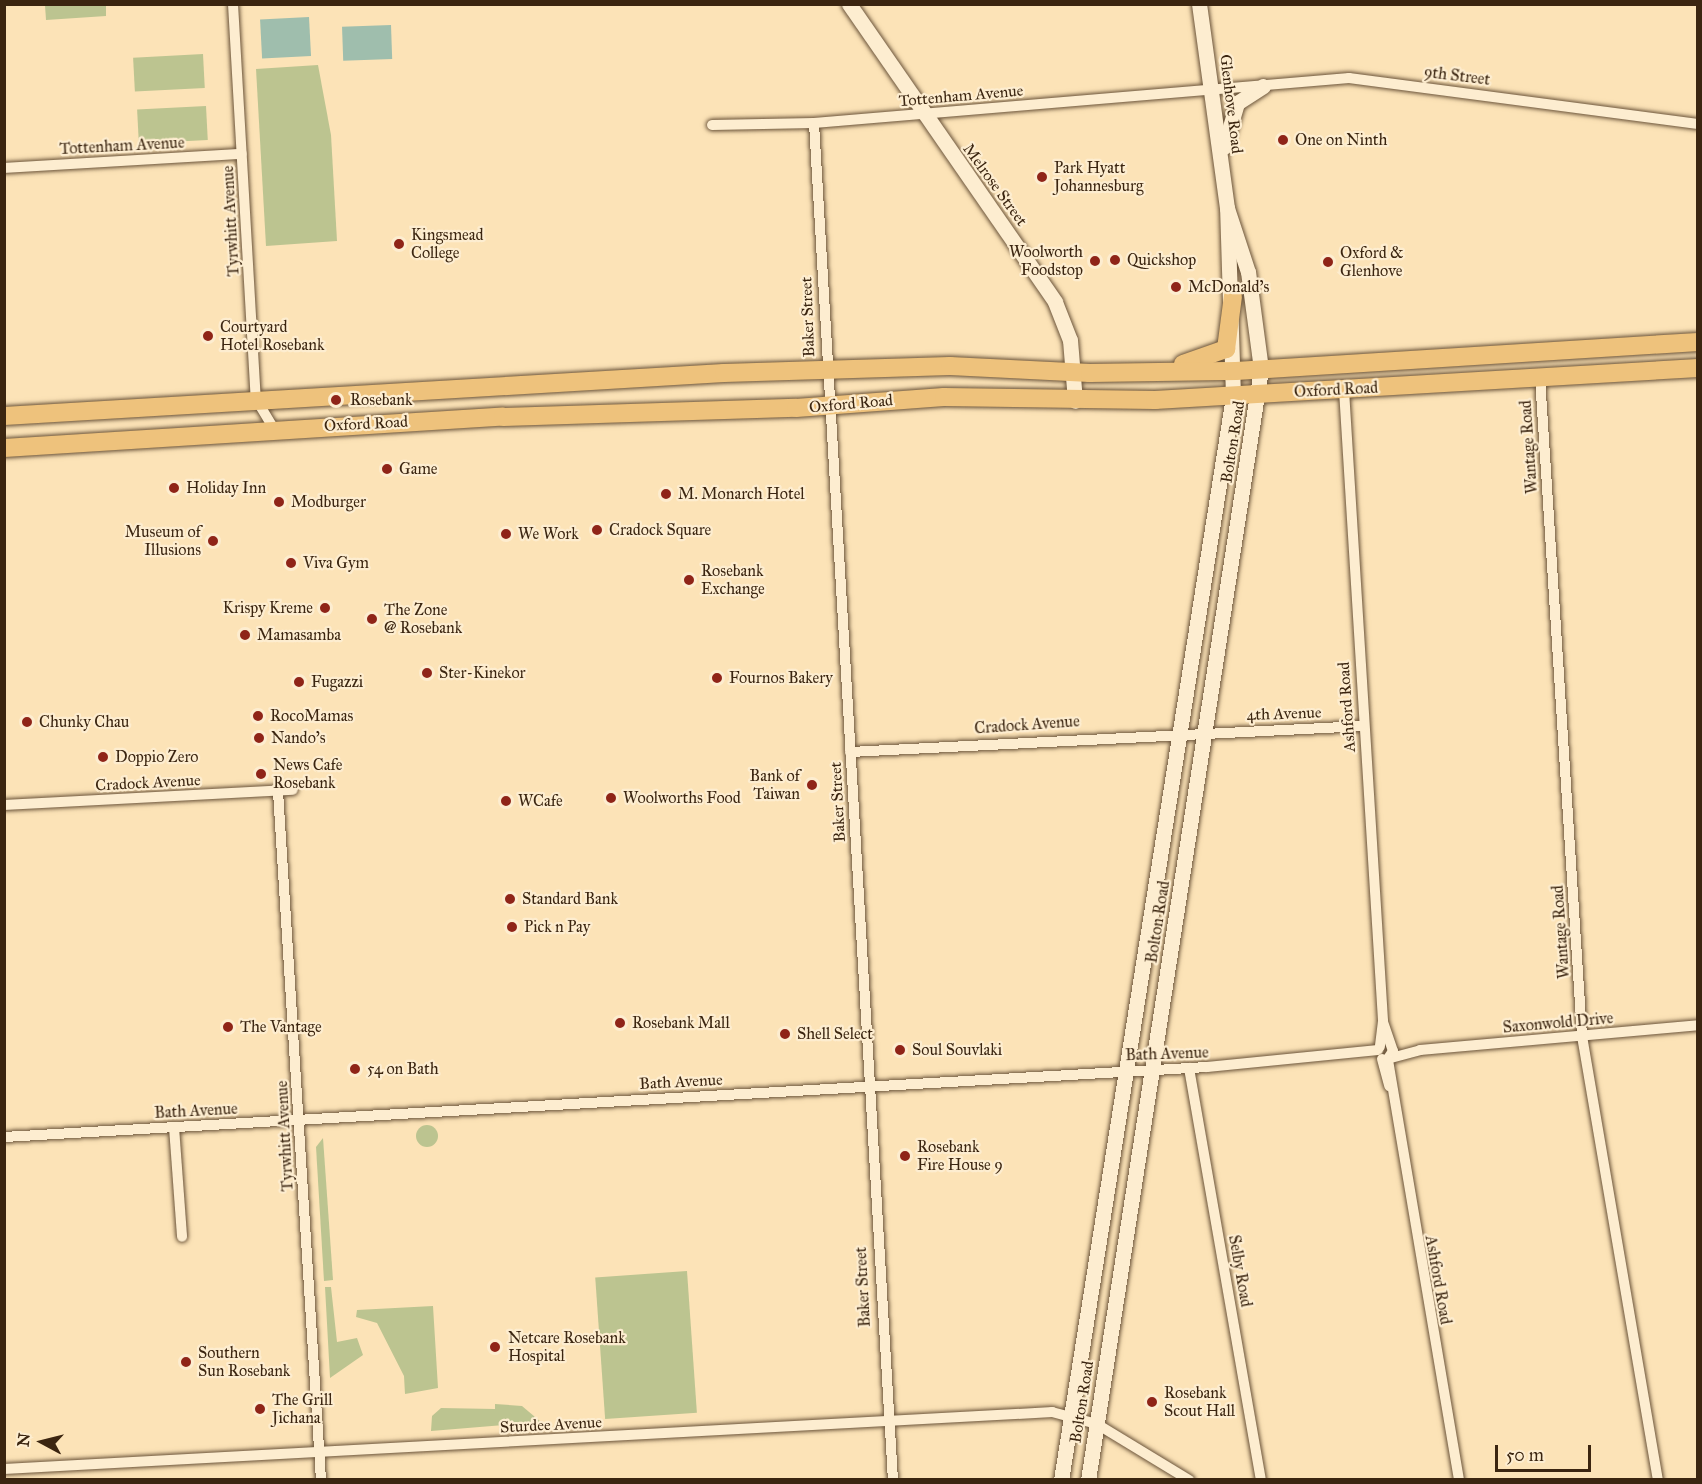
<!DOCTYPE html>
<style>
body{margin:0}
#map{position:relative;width:1702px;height:1484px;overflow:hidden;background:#fce3b7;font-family:"IM FELL Great Primer",serif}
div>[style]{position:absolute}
.green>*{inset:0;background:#bcc490;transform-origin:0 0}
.round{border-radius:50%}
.water>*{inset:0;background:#9fbead;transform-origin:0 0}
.roads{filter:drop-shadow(0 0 2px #6b543a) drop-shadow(0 0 2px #6b543a)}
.street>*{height:10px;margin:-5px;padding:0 5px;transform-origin:5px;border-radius:5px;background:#fdedd0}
.secondary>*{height:15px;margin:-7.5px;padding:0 7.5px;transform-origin:7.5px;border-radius:7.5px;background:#fdedd0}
.primary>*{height:18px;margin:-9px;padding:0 9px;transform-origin:9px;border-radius:9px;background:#eec27c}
.dots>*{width:16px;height:16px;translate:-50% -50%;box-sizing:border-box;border:3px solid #fdedd0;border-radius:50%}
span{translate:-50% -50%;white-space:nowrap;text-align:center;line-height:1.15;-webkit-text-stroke:4.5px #fdedd0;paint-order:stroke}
.street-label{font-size:16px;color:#3b2510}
.poi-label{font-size:16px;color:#3b2510}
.left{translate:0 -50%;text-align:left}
.right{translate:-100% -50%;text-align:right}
.frame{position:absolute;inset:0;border:6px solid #3b2510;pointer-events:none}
.north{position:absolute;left:12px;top:1412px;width:60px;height:60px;-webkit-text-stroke:4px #fdedd0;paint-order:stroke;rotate:277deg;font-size:16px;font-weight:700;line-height:24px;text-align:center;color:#3b2510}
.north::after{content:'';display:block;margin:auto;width:21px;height:27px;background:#3b2510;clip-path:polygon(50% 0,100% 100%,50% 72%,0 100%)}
.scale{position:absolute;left:1495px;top:1445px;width:96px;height:27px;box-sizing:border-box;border:3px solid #3b2510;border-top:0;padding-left:8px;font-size:18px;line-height:21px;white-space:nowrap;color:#3b2510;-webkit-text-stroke:4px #fdedd0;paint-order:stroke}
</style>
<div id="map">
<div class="green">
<div style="clip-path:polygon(45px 5px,106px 5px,106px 16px,46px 20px)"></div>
<div style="left:203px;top:54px;width:34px;height:70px;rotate:87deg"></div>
<div style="clip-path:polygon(318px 65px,331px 135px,337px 241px,266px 246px,256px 69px)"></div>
<div style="left:206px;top:106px;width:34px;height:69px;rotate:87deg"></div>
<div class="round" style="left:416px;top:1125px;width:22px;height:22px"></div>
<div style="clip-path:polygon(323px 1138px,333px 1280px,324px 1281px,316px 1147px)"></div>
<div style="left:687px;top:1271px;width:142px;height:92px;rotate:86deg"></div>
<div style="clip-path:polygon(325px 1287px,331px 1287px,337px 1342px,357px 1338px,363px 1355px,330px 1378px)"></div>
<div style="clip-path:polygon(433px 1306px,438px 1388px,405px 1394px,404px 1376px,377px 1323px,356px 1317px,357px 1310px)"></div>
<div style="clip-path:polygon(495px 1404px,522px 1406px,541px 1422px,431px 1431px,432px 1416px,441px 1408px,495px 1409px)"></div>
</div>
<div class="water">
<div style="left:309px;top:17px;width:39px;height:49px;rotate:87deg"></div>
<div style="left:391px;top:25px;width:34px;height:49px;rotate:88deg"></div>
</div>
<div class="roads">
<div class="street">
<div style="left:233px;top:4px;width:396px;rotate:86.7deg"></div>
<div style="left:256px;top:399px;width:35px;rotate:59deg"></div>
<div style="left:814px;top:123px;width:1359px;rotate:86.67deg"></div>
<div style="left:712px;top:125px;width:102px;rotate:-1.1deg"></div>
<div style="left:814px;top:123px;width:537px;rotate:-4.81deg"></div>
<div style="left:1349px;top:78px;width:352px;rotate:7.5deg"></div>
<div style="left:4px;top:168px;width:238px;rotate:-3.4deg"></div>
<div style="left:1540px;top:377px;width:660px;rotate:86.35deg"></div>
<div style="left:1582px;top:1036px;width:450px;rotate:80.3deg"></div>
<div style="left:1344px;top:390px;width:632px;rotate:86.46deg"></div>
<div style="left:1383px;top:1021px;width:26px;rotate:97deg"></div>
<div style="left:850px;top:752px;width:514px;rotate:-2.9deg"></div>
<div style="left:278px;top:791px;width:690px;rotate:86.43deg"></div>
<div style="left:4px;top:805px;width:289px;rotate:-3deg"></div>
<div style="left:1383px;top:1022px;width:31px;rotate:71deg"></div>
<div style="left:1393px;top:1051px;width:11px;rotate:124deg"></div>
<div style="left:1391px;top:1058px;width:30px;rotate:-15deg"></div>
<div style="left:1420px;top:1050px;width:279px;rotate:-5.1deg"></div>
<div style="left:1382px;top:1059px;width:28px;rotate:75deg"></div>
<div style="left:1388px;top:1060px;width:426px;rotate:80.4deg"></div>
<div style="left:1189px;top:1068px;width:418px;rotate:80.1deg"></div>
<div style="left:174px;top:1127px;width:110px;rotate:85.8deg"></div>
<div style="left:4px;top:1137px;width:1205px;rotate:-3.33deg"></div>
<div style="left:1207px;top:1067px;width:172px;rotate:-5.7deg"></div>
<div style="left:4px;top:1469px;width:1050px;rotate:-3.11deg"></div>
<div style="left:1052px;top:1412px;width:47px;rotate:14.9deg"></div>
<div style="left:1097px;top:1424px;width:108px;rotate:31.3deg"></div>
</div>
<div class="secondary">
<div style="left:849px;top:4px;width:362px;rotate:55.3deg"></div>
<div style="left:1055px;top:302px;width:41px;rotate:68.5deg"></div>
<div style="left:1070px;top:340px;width:61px;rotate:85.3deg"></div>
<div style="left:1224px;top:147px;width:46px;rotate:-73.5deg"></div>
<div style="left:1237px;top:103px;width:31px;rotate:-33deg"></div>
<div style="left:1061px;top:1480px;width:1098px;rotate:-80.98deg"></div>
<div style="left:1233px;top:396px;width:188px;rotate:-91.8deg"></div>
<div style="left:1088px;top:1480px;width:1124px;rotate:-81.15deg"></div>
<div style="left:1261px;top:369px;width:98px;rotate:-97.6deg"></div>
<div style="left:1248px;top:272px;width:67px;rotate:-108.2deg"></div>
<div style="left:1227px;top:208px;width:206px;rotate:-97.8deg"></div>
</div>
<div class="primary">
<div style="left:1183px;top:364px;width:46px;rotate:-19.2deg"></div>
<div style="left:1226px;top:349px;width:53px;rotate:-82.5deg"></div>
<div style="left:4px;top:416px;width:721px;rotate:-3.42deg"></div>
<div style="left:724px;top:373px;width:226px;rotate:-1.8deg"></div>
<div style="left:950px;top:366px;width:140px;rotate:2.9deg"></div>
<div style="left:1090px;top:373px;width:146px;rotate:-0.8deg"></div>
<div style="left:1236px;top:371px;width:463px;rotate:-3.6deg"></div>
<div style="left:4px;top:448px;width:500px;rotate:-3.6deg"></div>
<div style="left:503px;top:417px;width:293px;rotate:-1.8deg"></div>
<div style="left:796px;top:408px;width:148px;rotate:-4.3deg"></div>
<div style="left:944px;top:397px;width:211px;rotate:0.8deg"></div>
<div style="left:1155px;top:400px;width:544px;rotate:-3.37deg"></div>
</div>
</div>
<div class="dots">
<div style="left:1283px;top:140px;background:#8f2418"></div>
<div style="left:1042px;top:177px;background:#8f2418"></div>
<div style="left:399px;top:244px;background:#8f2418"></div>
<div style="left:1115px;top:260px;background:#8f2418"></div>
<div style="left:1095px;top:261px;background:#8f2418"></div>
<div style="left:1328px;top:262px;background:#8f2418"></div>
<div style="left:1176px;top:287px;background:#8f2418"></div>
<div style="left:208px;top:336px;background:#8f2418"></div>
<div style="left:336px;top:400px;background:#8f2418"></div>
<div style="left:387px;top:469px;background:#8f2418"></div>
<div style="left:174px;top:488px;background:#8f2418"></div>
<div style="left:666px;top:494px;background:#8f2418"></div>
<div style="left:279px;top:502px;background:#8f2418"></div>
<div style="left:597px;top:530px;background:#8f2418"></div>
<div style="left:506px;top:534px;background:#8f2418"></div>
<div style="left:213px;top:541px;background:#8f2418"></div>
<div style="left:291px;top:563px;background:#8f2418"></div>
<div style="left:689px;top:580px;background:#8f2418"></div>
<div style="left:325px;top:608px;background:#8f2418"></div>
<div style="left:372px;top:619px;background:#8f2418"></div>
<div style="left:245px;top:635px;background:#8f2418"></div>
<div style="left:427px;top:673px;background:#8f2418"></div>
<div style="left:717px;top:678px;background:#8f2418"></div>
<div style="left:299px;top:682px;background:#8f2418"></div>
<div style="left:258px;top:716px;background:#8f2418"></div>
<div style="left:27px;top:722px;background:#8f2418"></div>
<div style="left:259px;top:738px;background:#8f2418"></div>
<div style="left:103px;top:757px;background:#8f2418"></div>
<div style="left:261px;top:774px;background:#8f2418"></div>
<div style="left:812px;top:785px;background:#8f2418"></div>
<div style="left:611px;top:798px;background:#8f2418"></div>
<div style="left:506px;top:801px;background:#8f2418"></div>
<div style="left:510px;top:899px;background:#8f2418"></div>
<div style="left:512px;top:927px;background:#8f2418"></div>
<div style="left:620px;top:1023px;background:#8f2418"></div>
<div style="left:228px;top:1027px;background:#8f2418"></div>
<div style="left:785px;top:1034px;background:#8f2418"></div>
<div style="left:900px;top:1050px;background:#8f2418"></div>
<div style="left:355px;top:1069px;background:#8f2418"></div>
<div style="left:905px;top:1156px;background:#8f2418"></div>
<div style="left:495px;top:1347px;background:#8f2418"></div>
<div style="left:186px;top:1362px;background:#8f2418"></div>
<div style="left:1152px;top:1402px;background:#8f2418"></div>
<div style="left:260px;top:1409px;background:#8f2418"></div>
</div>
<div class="street-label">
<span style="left:1457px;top:76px;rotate:7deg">9th Street</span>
<span style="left:961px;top:96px;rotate:-5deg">Tottenham Avenue</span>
<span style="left:1231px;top:104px;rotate:83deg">Glenhove Road</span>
<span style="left:122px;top:146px;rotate:-3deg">Tottenham Avenue</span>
<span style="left:995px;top:185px;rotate:54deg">Melrose Street</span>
<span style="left:231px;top:221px;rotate:-93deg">Tyrwhitt Avenue</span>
<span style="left:808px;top:317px;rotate:-92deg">Baker Street</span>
<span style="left:1336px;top:390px;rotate:-3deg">Oxford Road</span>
<span style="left:851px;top:404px;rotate:-5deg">Oxford Road</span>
<span style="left:366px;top:424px;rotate:-3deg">Oxford Road</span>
<span style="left:1233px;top:442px;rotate:-81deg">Bolton Road</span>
<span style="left:1529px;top:447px;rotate:-94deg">Wantage Road</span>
<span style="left:1347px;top:707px;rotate:-94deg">Ashford Road</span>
<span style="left:1284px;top:714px;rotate:-2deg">4th Avenue</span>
<span style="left:1027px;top:725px;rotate:-4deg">Cradock Avenue</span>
<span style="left:148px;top:783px;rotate:-3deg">Cradock Avenue</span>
<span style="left:838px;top:802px;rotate:-93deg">Baker Street</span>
<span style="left:1158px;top:922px;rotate:-81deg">Bolton Road</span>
<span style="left:1561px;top:932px;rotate:-94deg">Wantage Road</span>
<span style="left:1558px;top:1023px;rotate:-5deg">Saxonwold Drive</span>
<span style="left:1167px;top:1054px;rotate:-2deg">Bath Avenue</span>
<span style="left:681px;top:1082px;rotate:-3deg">Bath Avenue</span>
<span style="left:196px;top:1111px;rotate:-3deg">Bath Avenue</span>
<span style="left:285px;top:1136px;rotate:-93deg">Tyrwhitt Avenue</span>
<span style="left:1240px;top:1271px;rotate:80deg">Selby Road</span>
<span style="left:1438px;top:1280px;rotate:80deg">Ashford Road</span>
<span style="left:863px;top:1287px;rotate:-93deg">Baker Street</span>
<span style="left:1082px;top:1402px;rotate:-81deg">Bolton Road</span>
<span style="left:551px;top:1425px;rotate:-3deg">Sturdee Avenue</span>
</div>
<div class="poi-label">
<span class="left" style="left:1295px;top:140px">One on Ninth</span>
<span class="left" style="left:1054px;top:177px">Park Hyatt<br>Johannesburg</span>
<span class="left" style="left:411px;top:244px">Kingsmead<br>College</span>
<span class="right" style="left:1083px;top:261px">Woolworth<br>Foodstop</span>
<span class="left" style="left:1340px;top:262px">Oxford &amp;<br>Glenhove</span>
<span class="left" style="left:1127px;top:260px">Quickshop</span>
<span class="left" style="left:1188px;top:287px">McDonald's</span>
<span class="left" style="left:220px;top:336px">Courtyard<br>Hotel Rosebank</span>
<span class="left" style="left:350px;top:400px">Rosebank</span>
<span class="left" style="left:399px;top:469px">Game</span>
<span class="left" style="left:186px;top:488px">Holiday Inn</span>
<span class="left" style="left:678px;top:494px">M. Monarch Hotel</span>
<span class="left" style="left:291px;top:502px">Modburger</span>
<span class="left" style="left:609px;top:530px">Cradock Square</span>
<span class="right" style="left:201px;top:541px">Museum of<br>Illusions</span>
<span class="left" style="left:518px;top:534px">We Work</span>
<span class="left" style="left:303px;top:563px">Viva Gym</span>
<span class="left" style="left:701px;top:580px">Rosebank<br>Exchange</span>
<span class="right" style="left:313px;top:608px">Krispy Kreme</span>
<span class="left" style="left:384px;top:619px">The Zone<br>@ Rosebank</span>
<span class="left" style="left:257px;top:635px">Mamasamba</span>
<span class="left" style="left:439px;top:673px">Ster-Kinekor</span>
<span class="left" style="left:729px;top:678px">Fournos Bakery</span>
<span class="left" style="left:311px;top:682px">Fugazzi</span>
<span class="left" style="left:270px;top:716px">RocoMamas</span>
<span class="left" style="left:39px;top:722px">Chunky Chau</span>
<span class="left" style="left:271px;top:738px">Nando's</span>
<span class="left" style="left:115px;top:757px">Doppio Zero</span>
<span class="left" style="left:273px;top:774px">News Cafe<br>Rosebank</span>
<span class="right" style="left:800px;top:785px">Bank of<br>Taiwan</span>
<span class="left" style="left:623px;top:798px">Woolworths Food</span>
<span class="left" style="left:518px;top:801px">WCafe</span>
<span class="left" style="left:522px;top:899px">Standard Bank</span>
<span class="left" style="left:524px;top:927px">Pick n Pay</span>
<span class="left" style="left:632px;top:1023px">Rosebank Mall</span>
<span class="left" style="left:240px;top:1027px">The Vantage</span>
<span class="left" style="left:797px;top:1034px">Shell Select</span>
<span class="left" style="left:912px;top:1050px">Soul Souvlaki</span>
<span class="left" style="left:367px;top:1069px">54 on Bath</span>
<span class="left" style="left:917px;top:1156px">Rosebank<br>Fire House 9</span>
<span class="left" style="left:508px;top:1347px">Netcare Rosebank<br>Hospital</span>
<span class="left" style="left:198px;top:1362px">Southern<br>Sun Rosebank</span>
<span class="left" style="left:1164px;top:1402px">Rosebank<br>Scout Hall</span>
<span class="left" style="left:272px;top:1409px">The Grill<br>Jichana</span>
</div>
<div class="frame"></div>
<div class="north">N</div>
<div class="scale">50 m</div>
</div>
